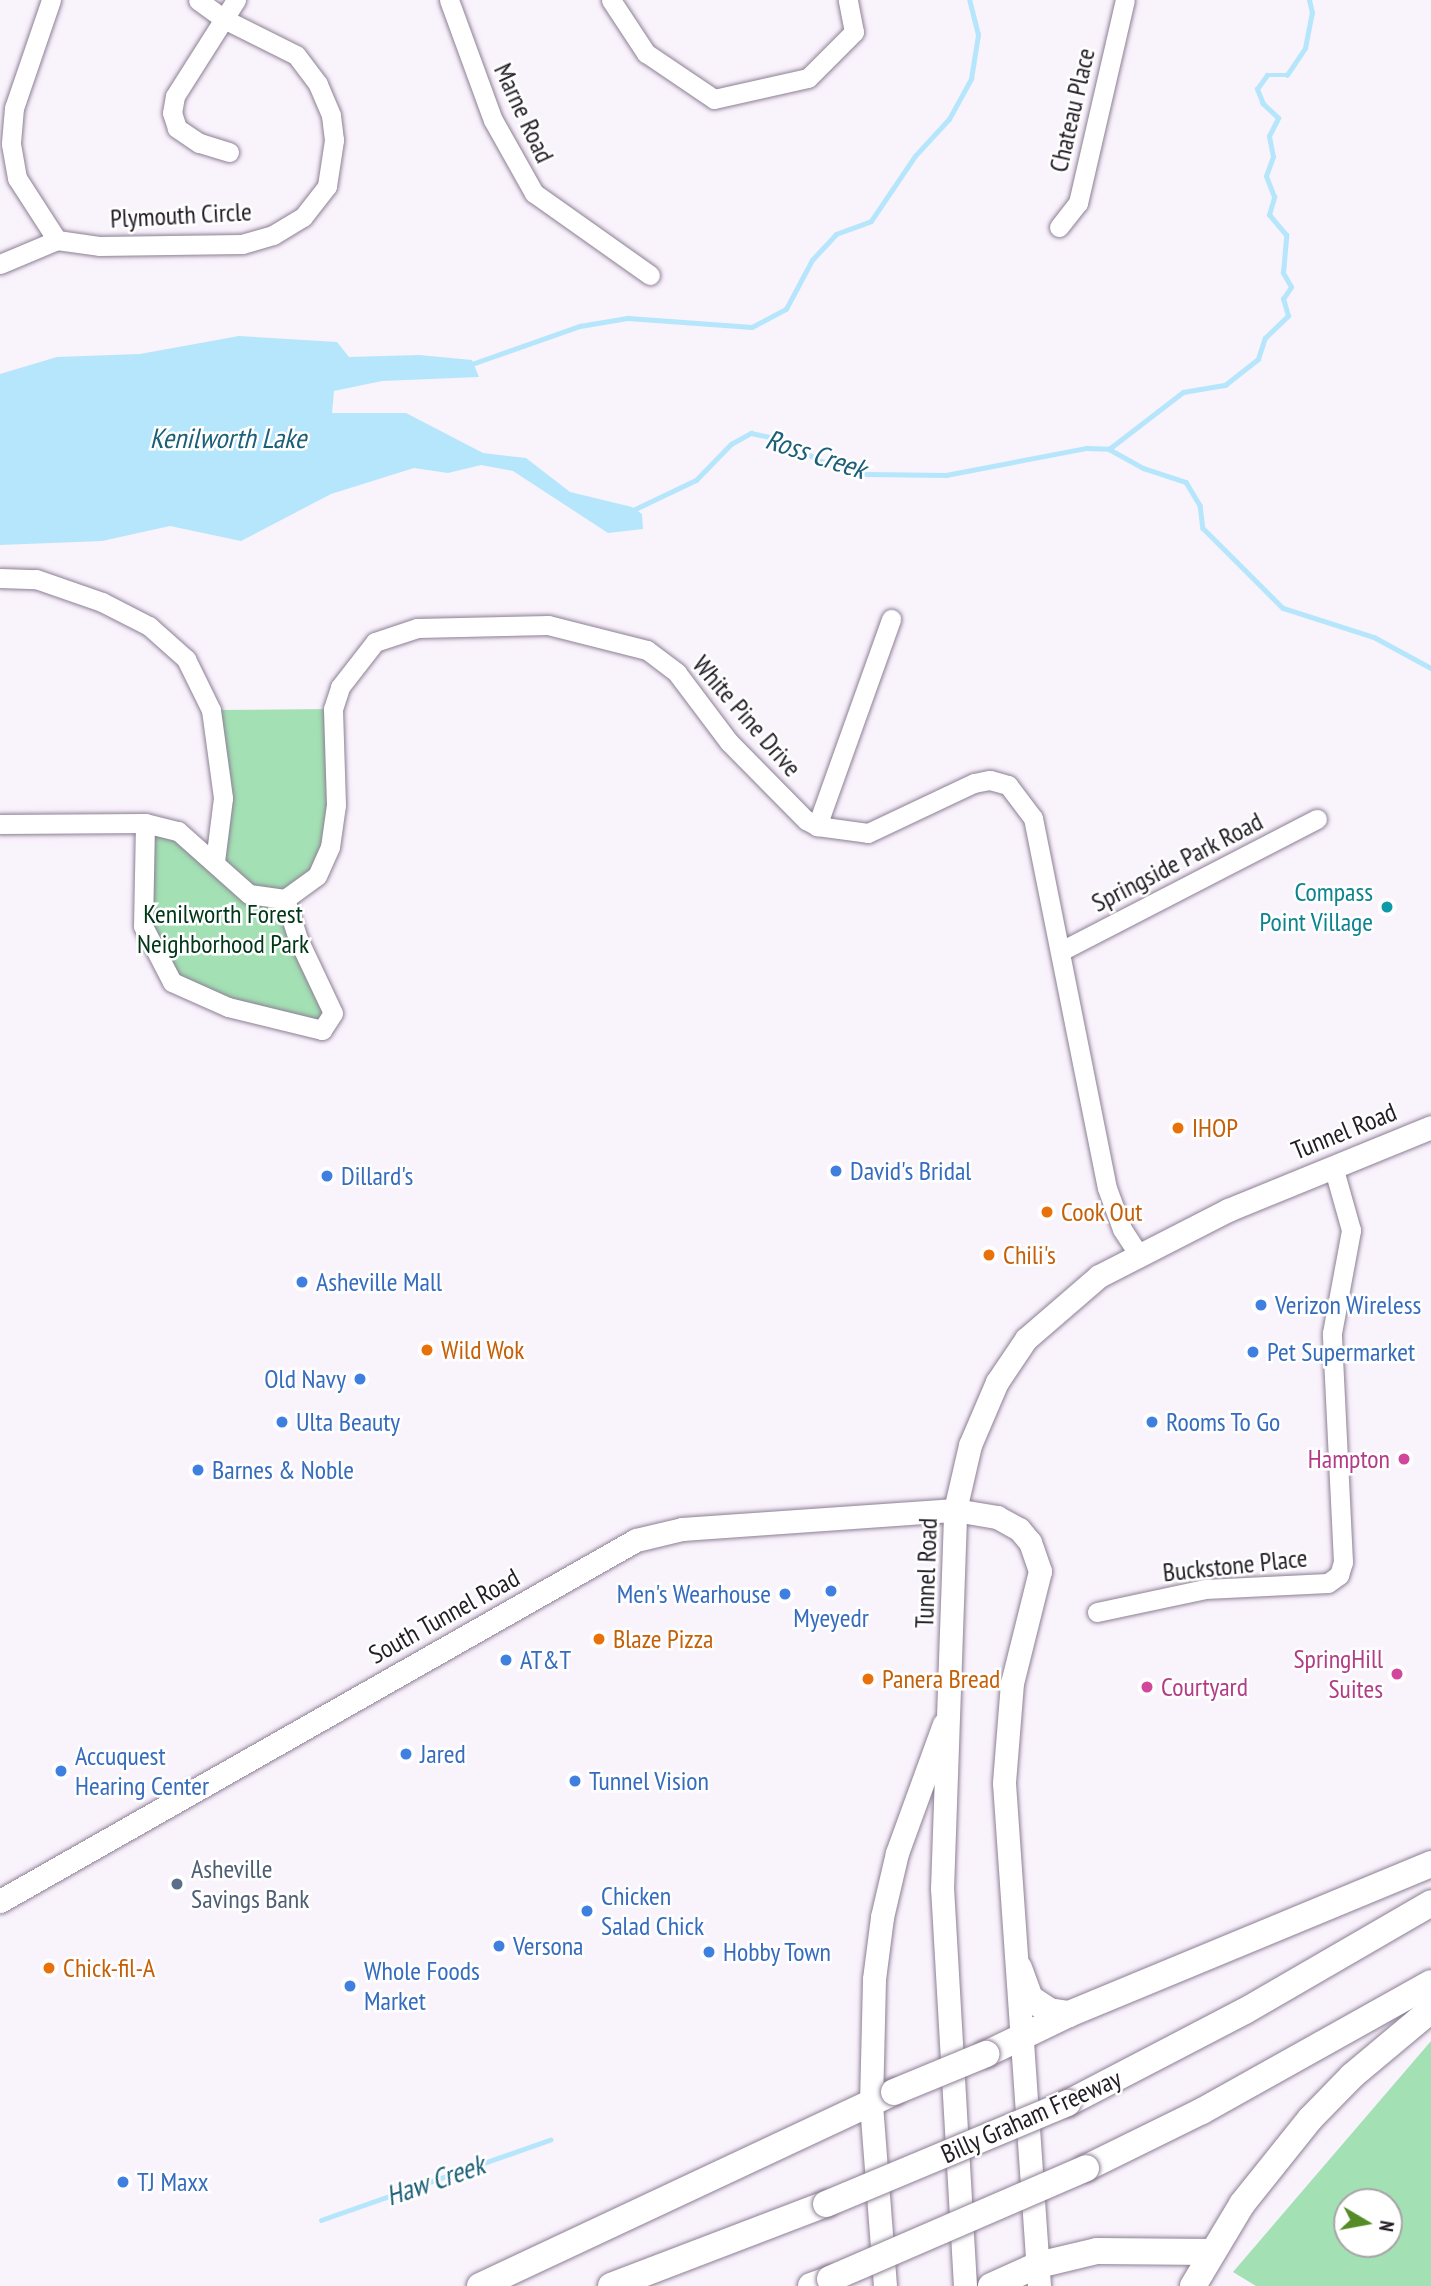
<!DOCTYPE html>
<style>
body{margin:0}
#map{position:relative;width:1431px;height:2286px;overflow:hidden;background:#f9f3fc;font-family:"PT Sans Narrow",sans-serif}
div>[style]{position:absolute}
.green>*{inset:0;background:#a3e0b4}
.water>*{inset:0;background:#b5e6fb}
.stream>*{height:4.5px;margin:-2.25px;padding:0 2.25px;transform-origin:2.25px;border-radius:2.25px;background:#b5e6fb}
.roads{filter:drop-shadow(0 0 2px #8c7f94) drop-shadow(0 0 2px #8c7f94)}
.minor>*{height:19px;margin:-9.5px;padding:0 9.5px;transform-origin:9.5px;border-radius:9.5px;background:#fff}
.major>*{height:23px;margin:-11.5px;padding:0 11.5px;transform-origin:11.5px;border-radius:11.5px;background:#fff}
.highway>*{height:26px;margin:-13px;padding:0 13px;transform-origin:13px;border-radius:13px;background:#fff}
.bridges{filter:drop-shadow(0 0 2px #8c7f94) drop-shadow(0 0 2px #8c7f94)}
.highway-bridge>*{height:26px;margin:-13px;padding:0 13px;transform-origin:13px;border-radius:13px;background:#fff}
.dots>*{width:19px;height:19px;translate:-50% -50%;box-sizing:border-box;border:4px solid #fff;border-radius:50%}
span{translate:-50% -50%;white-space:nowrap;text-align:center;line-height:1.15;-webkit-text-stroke:5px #fff;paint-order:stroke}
.street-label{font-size:26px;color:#221c25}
.culture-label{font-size:26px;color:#0d838f}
.right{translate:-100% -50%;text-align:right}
.park-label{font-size:26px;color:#003618}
.food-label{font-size:26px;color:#c56008}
.left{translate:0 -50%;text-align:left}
.shop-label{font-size:26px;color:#366cbe}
.hotel-label{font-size:26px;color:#b23c85}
.service-label{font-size:26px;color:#4e5e75}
.water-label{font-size:28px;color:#1c5f78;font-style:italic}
.north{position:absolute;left:1333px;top:2188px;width:70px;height:70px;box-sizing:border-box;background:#fff;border:2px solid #a7a4a8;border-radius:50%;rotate:100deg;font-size:19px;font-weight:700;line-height:28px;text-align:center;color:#221c25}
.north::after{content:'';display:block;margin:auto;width:24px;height:32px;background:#558c27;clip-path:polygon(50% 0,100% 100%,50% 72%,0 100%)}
</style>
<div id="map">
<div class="green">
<div style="clip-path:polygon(333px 709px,330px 847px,285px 899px,333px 1013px,322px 1030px,172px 982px,143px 926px,145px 823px,216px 860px,211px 710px)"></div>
<div style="clip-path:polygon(evenodd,1431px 2041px,1431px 2286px,1256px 2286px,1233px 2272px,1431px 2041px,1389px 2202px,1389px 2244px,1347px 2244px,1347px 2202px,1389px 2202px)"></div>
</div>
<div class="water">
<div style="clip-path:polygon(239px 336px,337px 342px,349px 357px,419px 355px,472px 360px,479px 377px,382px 381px,334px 391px,332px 413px,406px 413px,483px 453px,526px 458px,570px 492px,632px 507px,642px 514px,643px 529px,608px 533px,513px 471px,481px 465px,448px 473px,414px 468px,331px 494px,241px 541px,170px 526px,102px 541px,0 545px,0 374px,57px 357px,140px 354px)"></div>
</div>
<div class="stream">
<div style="left:469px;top:365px;width:118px;rotate:-19.4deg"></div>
<div style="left:580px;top:326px;width:49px;rotate:-9.5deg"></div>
<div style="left:628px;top:318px;width:124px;rotate:4.2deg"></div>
<div style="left:752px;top:327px;width:38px;rotate:-28deg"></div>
<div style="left:786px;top:309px;width:55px;rotate:-62deg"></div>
<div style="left:812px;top:260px;width:35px;rotate:-47deg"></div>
<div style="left:836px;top:234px;width:37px;rotate:-20deg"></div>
<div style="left:871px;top:221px;width:78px;rotate:-55.9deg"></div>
<div style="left:915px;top:156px;width:50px;rotate:-47.4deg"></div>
<div style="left:949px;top:119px;width:46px;rotate:-61.2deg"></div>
<div style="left:971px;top:79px;width:45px;rotate:-81deg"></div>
<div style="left:978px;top:35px;width:36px;rotate:-104deg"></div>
<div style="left:1109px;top:449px;width:93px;rotate:-37.6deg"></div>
<div style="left:1183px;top:392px;width:43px;rotate:-9.5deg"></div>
<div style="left:1225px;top:385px;width:42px;rotate:-38.2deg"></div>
<div style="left:1258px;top:359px;width:22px;rotate:-72deg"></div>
<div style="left:1265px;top:338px;width:32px;rotate:-44deg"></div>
<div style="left:1288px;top:316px;width:18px;rotate:-106deg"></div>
<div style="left:1283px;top:299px;width:14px;rotate:-56deg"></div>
<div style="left:1291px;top:287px;width:16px;rotate:-120deg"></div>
<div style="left:1283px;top:273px;width:38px;rotate:-85deg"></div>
<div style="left:1286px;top:235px;width:26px;rotate:-130deg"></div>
<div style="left:1269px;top:215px;width:19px;rotate:-74deg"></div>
<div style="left:1274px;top:197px;width:22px;rotate:-111deg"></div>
<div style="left:1266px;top:176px;width:20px;rotate:-70deg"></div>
<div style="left:1273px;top:157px;width:21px;rotate:-101deg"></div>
<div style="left:1269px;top:136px;width:20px;rotate:-63deg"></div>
<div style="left:1278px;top:118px;width:21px;rotate:-137deg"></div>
<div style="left:1263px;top:104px;width:16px;rotate:-112deg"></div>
<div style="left:1257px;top:89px;width:17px;rotate:-54deg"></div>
<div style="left:1267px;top:75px;width:20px"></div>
<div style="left:1287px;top:75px;width:32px;rotate:-56deg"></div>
<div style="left:1305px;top:48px;width:36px;rotate:-79deg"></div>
<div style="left:1312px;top:13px;width:13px;rotate:-103deg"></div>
<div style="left:631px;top:511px;width:72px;rotate:-25.5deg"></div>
<div style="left:696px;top:480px;width:50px;rotate:-45.8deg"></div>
<div style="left:731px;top:444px;width:23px;rotate:-29deg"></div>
<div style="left:751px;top:433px;width:34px;rotate:12deg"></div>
<div style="left:784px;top:440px;width:39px;rotate:30deg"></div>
<div style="left:818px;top:460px;width:51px;rotate:15.9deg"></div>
<div style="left:867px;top:474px;width:79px;rotate:0.7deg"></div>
<div style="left:946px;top:475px;width:143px;rotate:-10.9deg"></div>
<div style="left:1086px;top:448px;width:23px;rotate:2deg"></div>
<div style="left:1109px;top:449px;width:39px;rotate:29deg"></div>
<div style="left:1143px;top:468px;width:45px;rotate:18deg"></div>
<div style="left:1186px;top:482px;width:27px;rotate:59deg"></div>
<div style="left:1200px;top:505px;width:23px;rotate:83deg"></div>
<div style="left:1203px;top:528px;width:113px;rotate:45deg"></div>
<div style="left:1283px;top:608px;width:96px;rotate:17.7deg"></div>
<div style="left:1374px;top:637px;width:65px;rotate:28.5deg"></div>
<div style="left:321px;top:2220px;width:243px;rotate:-19.3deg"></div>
</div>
<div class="roads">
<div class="minor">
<div style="left:51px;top:0;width:114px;rotate:108.9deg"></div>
<div style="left:14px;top:108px;width:36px;rotate:95deg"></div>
<div style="left:11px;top:144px;width:35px;rotate:80deg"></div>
<div style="left:17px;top:178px;width:74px;rotate:57.2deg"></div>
<div style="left:449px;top:0;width:128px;rotate:69.9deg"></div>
<div style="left:493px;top:120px;width:84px;rotate:60.7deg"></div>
<div style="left:534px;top:193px;width:142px;rotate:35.3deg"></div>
<div style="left:611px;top:0;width:64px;rotate:56.6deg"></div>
<div style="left:646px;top:53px;width:82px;rotate:34.1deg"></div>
<div style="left:714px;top:99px;width:96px;rotate:-12.6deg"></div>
<div style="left:808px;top:78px;width:65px;rotate:-45deg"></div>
<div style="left:854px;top:32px;width:33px;rotate:-101deg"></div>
<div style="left:229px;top:152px;width:31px;rotate:-163deg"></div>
<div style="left:199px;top:143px;width:27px;rotate:-146deg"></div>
<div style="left:177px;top:128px;width:16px;rotate:-108deg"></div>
<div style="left:172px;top:113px;width:17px;rotate:-80deg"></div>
<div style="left:175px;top:96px;width:114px;rotate:-57.6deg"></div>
<div style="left:1059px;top:227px;width:31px;rotate:-52deg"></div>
<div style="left:1078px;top:203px;width:208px;rotate:-77deg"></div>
<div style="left:57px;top:240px;width:42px;rotate:8.1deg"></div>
<div style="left:99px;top:246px;width:143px;rotate:-0.8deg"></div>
<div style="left:242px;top:244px;width:32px;rotate:-16deg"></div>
<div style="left:273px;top:235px;width:35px;rotate:-31deg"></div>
<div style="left:303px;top:217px;width:39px;rotate:-52deg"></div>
<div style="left:327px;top:186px;width:47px;rotate:-81.3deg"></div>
<div style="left:334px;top:140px;width:25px;rotate:-97deg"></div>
<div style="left:331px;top:115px;width:34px;rotate:-113deg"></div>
<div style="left:318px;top:84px;width:36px;rotate:-127deg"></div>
<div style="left:296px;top:55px;width:80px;rotate:-153.4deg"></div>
<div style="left:224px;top:19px;width:32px;rotate:-144deg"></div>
<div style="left:0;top:264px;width:62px;rotate:-22.8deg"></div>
<div style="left:0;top:578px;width:36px;rotate:2deg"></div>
<div style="left:36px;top:579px;width:70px;rotate:19.2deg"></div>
<div style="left:102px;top:602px;width:53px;rotate:27.1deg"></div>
<div style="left:149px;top:626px;width:50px;rotate:41.7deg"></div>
<div style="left:186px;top:659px;width:57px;rotate:63.9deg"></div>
<div style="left:211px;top:710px;width:89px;rotate:82.2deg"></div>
<div style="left:223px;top:798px;width:64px;rotate:97.2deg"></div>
<div style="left:145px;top:823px;width:103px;rotate:91.1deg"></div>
<div style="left:143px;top:926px;width:63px;rotate:62.6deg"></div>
<div style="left:172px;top:982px;width:61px;rotate:24.1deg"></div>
<div style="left:228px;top:1007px;width:97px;rotate:13.7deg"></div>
<div style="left:322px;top:1030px;width:20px;rotate:-57deg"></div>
<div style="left:333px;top:1013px;width:82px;rotate:-115.3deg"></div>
<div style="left:298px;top:939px;width:42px;rotate:-108deg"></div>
<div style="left:0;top:824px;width:145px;rotate:-0.4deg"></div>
<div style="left:145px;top:823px;width:34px;rotate:14deg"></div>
<div style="left:178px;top:831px;width:95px;rotate:41.6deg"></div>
<div style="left:249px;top:894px;width:36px;rotate:8deg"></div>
<div style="left:285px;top:899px;width:39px;rotate:-36deg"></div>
<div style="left:317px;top:876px;width:32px;rotate:-66deg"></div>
<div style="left:330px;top:847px;width:42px;rotate:-81.9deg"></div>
<div style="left:336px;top:805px;width:96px;rotate:-91.8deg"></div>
<div style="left:333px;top:709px;width:23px;rotate:-72deg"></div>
<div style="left:340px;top:687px;width:57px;rotate:-52.1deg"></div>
<div style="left:375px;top:642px;width:44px;rotate:-18.4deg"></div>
<div style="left:417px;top:628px;width:131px;rotate:-1.3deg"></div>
<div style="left:548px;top:625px;width:102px;rotate:14.2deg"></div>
<div style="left:647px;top:650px;width:38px;rotate:37deg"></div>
<div style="left:677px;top:673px;width:86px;rotate:53deg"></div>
<div style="left:729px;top:742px;width:110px;rotate:45.4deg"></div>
<div style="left:806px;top:820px;width:13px;rotate:29deg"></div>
<div style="left:817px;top:826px;width:51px;rotate:7.8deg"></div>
<div style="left:868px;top:833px;width:117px;rotate:-25.3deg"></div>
<div style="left:974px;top:783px;width:16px;rotate:-11deg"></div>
<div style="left:990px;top:780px;width:19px;rotate:16deg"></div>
<div style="left:1008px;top:785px;width:41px;rotate:52.9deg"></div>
<div style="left:1033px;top:818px;width:377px;rotate:78.7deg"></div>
<div style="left:1107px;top:1188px;width:44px;rotate:69.9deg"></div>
<div style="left:1122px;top:1229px;width:30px;rotate:57deg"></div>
<div style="left:817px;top:826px;width:220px;rotate:-70.3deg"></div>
<div style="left:1061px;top:951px;width:288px;rotate:-27.3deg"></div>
<div style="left:1097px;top:1612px;width:110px;rotate:-12deg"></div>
<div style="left:1205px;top:1589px;width:123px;rotate:-2.8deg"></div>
<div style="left:1328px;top:1583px;width:14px;rotate:-36deg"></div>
<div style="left:1339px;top:1575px;width:14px;rotate:-73deg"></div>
<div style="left:1343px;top:1562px;width:229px;rotate:-92.8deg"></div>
<div style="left:1332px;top:1333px;width:105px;rotate:-79.5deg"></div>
<div style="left:1351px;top:1230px;width:66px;rotate:-105.7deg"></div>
</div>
<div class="major">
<div style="left:0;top:1901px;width:731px;rotate:-29.58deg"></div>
<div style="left:636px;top:1540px;width:47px;rotate:-13.4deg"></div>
<div style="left:682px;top:1529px;width:274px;rotate:-4deg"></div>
<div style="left:955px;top:1510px;width:43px;rotate:9.5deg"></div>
<div style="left:997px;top:1517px;width:25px;rotate:29deg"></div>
<div style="left:1019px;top:1529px;width:17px;rotate:50deg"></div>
<div style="left:1030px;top:1542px;width:31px;rotate:71deg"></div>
<div style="left:1040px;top:1571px;width:115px;rotate:104deg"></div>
<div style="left:1012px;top:1683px;width:100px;rotate:94.6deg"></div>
<div style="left:1004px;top:1783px;width:504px;rotate:86.02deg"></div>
<div style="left:885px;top:2286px;width:184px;rotate:-94.4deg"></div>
<div style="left:871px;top:2103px;width:124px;rotate:-88.6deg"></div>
<div style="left:874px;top:1979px;width:63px;rotate:-82.6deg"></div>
<div style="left:882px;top:1917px;width:66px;rotate:-76.8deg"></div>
<div style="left:897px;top:1853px;width:137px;rotate:-70deg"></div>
<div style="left:965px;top:2286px;width:398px;rotate:-93.3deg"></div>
<div style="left:942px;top:1889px;width:379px;rotate:-88deg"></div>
<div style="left:955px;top:1510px;width:67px;rotate:-77deg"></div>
<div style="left:970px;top:1445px;width:69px;rotate:-66.8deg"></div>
<div style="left:997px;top:1382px;width:52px;rotate:-56deg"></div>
<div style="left:1026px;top:1339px;width:96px;rotate:-40.8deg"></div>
<div style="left:1099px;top:1276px;width:145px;rotate:-27.1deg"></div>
<div style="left:1228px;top:1210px;width:219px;rotate:-22.2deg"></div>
</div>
<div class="highway">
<div style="left:1019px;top:1968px;width:32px;rotate:70deg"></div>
<div style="left:1030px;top:1998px;width:23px;rotate:34deg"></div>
<div style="left:1049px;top:2011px;width:20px;rotate:9deg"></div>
<div style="left:986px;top:2054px;width:92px;rotate:-25.7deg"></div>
<div style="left:1069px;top:2014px;width:392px;rotate:-22.5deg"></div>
<div style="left:1068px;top:2103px;width:199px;rotate:-27.5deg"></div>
<div style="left:1245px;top:2011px;width:215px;rotate:-30.1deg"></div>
<div style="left:1086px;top:2168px;width:129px;rotate:-26.2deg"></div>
<div style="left:1202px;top:2111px;width:262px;rotate:-29.2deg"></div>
<div style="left:480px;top:2286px;width:457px;rotate:-25.1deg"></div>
<div style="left:611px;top:2286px;width:230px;rotate:-20.9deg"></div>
<div style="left:811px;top:2286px;width:20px;rotate:-20deg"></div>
<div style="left:991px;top:2286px;width:51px;rotate:-24.1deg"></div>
<div style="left:1038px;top:2265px;width:61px;rotate:-13.3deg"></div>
<div style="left:1097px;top:2251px;width:115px;rotate:0.5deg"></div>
<div style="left:1193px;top:2286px;width:96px;rotate:-59.1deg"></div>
<div style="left:1242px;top:2204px;width:109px;rotate:-51.3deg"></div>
<div style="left:1310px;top:2119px;width:60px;rotate:-45.7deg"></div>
<div style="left:1352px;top:2076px;width:103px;rotate:-39.9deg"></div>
</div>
</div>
<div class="bridges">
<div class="highway-bridge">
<div style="left:894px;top:2092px;width:100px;rotate:-22.4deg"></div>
<div style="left:826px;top:2204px;width:262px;rotate:-22.7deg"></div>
<div style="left:830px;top:2279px;width:279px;rotate:-23.4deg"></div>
</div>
</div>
<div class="dots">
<div style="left:1387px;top:907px;background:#0f9aa8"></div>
<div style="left:1178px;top:1128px;background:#e8710a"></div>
<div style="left:836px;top:1171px;background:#3f7fe0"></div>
<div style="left:327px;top:1176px;background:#3f7fe0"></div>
<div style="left:1047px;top:1212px;background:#e8710a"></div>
<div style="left:989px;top:1255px;background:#e8710a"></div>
<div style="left:302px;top:1282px;background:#3f7fe0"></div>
<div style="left:1261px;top:1305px;background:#3f7fe0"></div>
<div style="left:427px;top:1350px;background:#e8710a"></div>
<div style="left:1253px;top:1352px;background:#3f7fe0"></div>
<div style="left:360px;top:1379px;background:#3f7fe0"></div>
<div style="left:282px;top:1422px;background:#3f7fe0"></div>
<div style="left:1152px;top:1422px;background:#3f7fe0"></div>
<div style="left:1404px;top:1459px;background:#d1479c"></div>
<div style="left:198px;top:1470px;background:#3f7fe0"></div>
<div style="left:831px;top:1591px;background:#3f7fe0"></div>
<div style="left:785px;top:1594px;background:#3f7fe0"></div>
<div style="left:599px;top:1639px;background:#e8710a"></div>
<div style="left:506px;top:1660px;background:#3f7fe0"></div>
<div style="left:1397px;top:1674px;background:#d1479c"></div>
<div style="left:868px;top:1679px;background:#e8710a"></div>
<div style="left:1147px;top:1687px;background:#d1479c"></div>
<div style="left:406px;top:1754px;background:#3f7fe0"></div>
<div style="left:61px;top:1771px;background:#3f7fe0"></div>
<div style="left:575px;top:1781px;background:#3f7fe0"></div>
<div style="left:177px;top:1884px;background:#5c6f8a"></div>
<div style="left:587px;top:1911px;background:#3f7fe0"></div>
<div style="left:499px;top:1946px;background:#3f7fe0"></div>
<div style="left:709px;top:1952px;background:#3f7fe0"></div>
<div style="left:49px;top:1968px;background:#e8710a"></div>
<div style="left:350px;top:1986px;background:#3f7fe0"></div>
<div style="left:123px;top:2182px;background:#3f7fe0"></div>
</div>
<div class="street-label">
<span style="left:1072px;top:110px;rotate:-77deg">Chateau Place</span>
<span style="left:524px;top:113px;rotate:65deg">Marne Road</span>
<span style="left:181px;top:215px;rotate:-3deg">Plymouth Circle</span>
<span style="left:747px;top:716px;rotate:49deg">White Pine Drive</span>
<span style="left:1177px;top:862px;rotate:-27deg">Springside Park Road</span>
<span style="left:1344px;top:1131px;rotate:-22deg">Tunnel Road</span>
<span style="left:1235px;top:1565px;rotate:-6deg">Buckstone Place</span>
<span style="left:926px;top:1573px;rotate:-88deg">Tunnel Road</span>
<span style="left:444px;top:1616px;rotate:-29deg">South Tunnel Road</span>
<span style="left:1031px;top:2116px;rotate:-24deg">Billy Graham Freeway</span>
</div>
<div class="culture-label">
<span class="right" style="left:1373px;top:907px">Compass<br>Point Village</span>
</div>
<div class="park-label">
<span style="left:223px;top:929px">Kenilworth Forest<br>Neighborhood Park</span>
</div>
<div class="food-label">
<span class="left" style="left:1192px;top:1128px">IHOP</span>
<span class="left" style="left:1061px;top:1212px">Cook Out</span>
<span class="left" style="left:1003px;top:1255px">Chili's</span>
<span class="left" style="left:441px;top:1350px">Wild Wok</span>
<span class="left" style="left:613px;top:1639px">Blaze Pizza</span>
<span class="left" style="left:882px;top:1679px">Panera Bread</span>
<span class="left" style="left:63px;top:1968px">Chick-fil-A</span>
</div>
<div class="shop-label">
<span class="left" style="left:850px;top:1171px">David's Bridal</span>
<span class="left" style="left:341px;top:1176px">Dillard's</span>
<span class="left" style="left:316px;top:1282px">Asheville Mall</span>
<span class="left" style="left:1275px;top:1305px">Verizon Wireless</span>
<span class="left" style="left:1267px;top:1352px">Pet Supermarket</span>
<span class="right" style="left:346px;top:1379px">Old Navy</span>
<span class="left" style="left:296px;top:1422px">Ulta Beauty</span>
<span class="left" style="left:1166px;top:1422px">Rooms To Go</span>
<span class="left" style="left:212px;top:1470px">Barnes &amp; Noble</span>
<span class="right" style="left:771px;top:1594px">Men's Wearhouse</span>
<span style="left:831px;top:1618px">Myeyedr</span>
<span class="left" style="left:520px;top:1660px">AT&amp;T</span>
<span class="left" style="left:420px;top:1754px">Jared</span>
<span class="left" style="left:75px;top:1771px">Accuquest<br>Hearing Center</span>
<span class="left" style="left:589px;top:1781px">Tunnel Vision</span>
<span class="left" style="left:601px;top:1911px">Chicken<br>Salad Chick</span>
<span class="left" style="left:513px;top:1946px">Versona</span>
<span class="left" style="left:723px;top:1952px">Hobby Town</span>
<span class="left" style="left:364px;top:1986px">Whole Foods<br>Market</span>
<span class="left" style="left:137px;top:2182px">TJ Maxx</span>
</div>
<div class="hotel-label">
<span class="right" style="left:1390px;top:1459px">Hampton</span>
<span class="right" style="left:1383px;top:1674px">SpringHill<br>Suites</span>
<span class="left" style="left:1161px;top:1687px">Courtyard</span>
</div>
<div class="service-label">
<span class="left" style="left:191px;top:1884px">Asheville<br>Savings Bank</span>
</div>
<div class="water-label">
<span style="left:228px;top:438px">Kenilworth Lake</span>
<span style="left:816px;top:454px;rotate:18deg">Ross Creek</span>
<span style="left:435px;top:2180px;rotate:-19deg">Haw Creek</span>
</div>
<div class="north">N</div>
</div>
